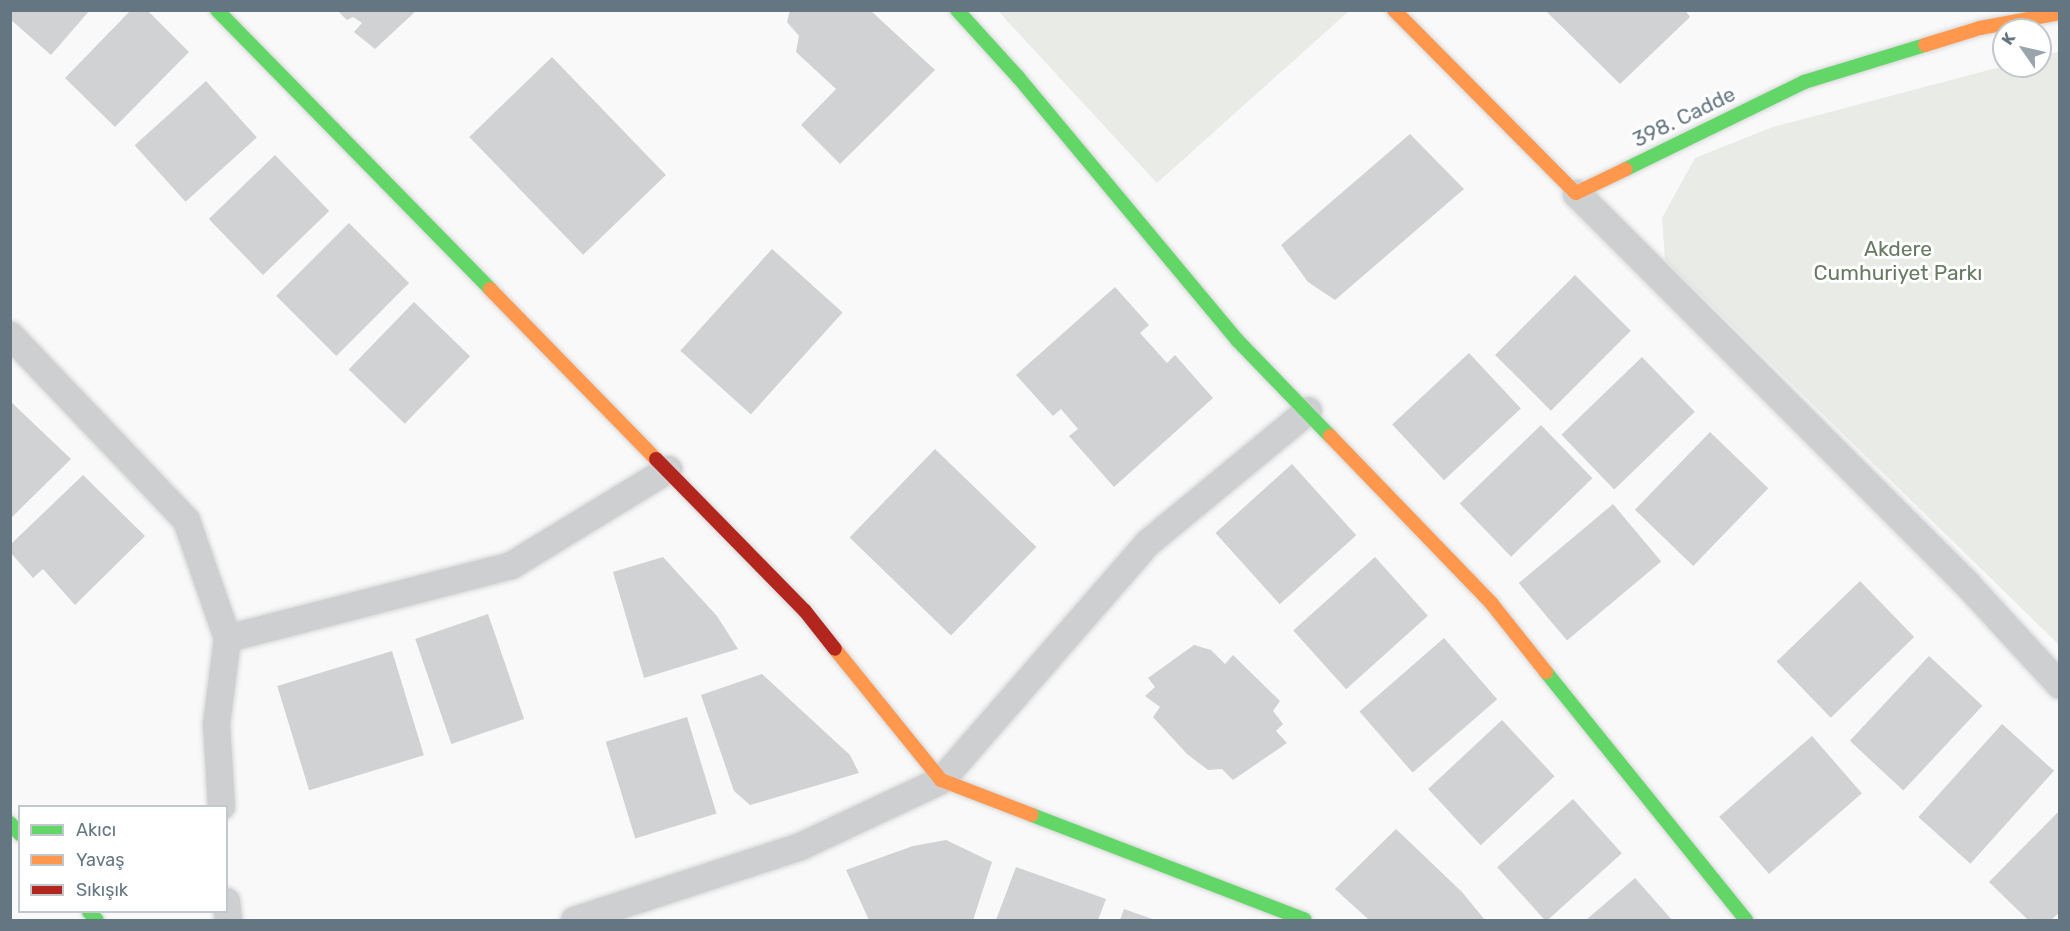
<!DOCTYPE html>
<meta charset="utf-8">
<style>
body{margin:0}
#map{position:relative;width:2070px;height:931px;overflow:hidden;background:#f9f9f9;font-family:Rubik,sans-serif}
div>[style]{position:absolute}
.green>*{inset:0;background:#e8ebe6}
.building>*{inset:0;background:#d0d2d3;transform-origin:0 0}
.roads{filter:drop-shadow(0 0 2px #d5d6d7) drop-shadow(0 0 2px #d5d6d7)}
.street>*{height:27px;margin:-13.5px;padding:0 13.5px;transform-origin:13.5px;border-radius:13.5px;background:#cecfd0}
.fast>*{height:14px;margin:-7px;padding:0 7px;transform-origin:7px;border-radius:7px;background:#63d668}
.slow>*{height:14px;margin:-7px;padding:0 7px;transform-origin:7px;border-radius:7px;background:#ff974d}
.jam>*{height:14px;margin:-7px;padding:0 7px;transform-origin:7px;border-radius:7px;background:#b3261e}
span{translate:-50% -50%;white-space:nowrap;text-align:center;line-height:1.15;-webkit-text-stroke:6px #fff;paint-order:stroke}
.street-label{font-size:21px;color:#657683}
.park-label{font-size:21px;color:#687a64}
.frame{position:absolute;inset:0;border:12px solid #657683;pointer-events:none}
.legend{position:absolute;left:18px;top:805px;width:210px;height:108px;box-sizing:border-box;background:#fff;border:2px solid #c1c8cd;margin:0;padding:8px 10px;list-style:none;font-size:18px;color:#657683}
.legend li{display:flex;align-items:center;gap:12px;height:30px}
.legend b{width:30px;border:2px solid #c1c8cd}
.north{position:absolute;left:1992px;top:18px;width:60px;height:60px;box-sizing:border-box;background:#fff;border:2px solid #c1c8cd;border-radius:50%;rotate:304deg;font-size:16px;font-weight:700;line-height:24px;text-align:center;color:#657683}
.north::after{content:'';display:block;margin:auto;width:21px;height:27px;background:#99a4ac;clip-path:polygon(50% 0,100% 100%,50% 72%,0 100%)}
</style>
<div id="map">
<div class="green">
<div style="clip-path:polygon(998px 11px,1349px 11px,1157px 183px)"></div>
<div style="clip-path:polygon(2059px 52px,2060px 52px,2059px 645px,1665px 260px,1662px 218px,1695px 158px,1773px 127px,2004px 66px,2040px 66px,2040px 56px)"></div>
</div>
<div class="building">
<div style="clip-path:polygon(10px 10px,90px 10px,51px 55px,10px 19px)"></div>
<div style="clip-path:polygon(131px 10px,147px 10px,189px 52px,115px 127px,65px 78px)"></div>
<div style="clip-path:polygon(337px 10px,417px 10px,375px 49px,354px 32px,362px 23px,353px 17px,347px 20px)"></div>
<div style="clip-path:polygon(790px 10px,870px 10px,935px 70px,840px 164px,801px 125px,836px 89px,796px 52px,799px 36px,787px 22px)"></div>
<div style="clip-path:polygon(1545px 10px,1685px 10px,1690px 17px,1620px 84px)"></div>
<div style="left:552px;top:57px;width:164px;height:115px;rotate:46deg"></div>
<div style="left:206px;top:81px;width:76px;height:96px;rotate:48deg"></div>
<div style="clip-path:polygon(1410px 134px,1464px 189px,1335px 300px,1308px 282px,1281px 245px)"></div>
<div style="left:275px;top:155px;width:78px;height:92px;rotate:46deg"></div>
<div style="left:349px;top:223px;width:85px;height:103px;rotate:45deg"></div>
<div style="left:772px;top:249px;width:95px;height:137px;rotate:42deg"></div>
<div style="left:1575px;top:275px;width:79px;height:113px;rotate:45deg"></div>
<div style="clip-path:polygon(1115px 287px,1149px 325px,1140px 333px,1167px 363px,1175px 355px,1213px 398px,1114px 487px,1069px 436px,1078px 429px,1061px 409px,1053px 416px,1016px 375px)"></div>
<div style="left:414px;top:302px;width:78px;height:94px;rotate:44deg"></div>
<div style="left:1469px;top:353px;width:76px;height:105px;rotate:47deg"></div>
<div style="left:1642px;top:357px;width:76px;height:112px;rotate:46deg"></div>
<div style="clip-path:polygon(10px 401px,71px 459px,10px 519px)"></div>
<div style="left:1541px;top:425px;width:74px;height:113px;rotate:46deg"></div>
<div style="left:1710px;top:432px;width:81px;height:108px;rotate:44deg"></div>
<div style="left:935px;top:449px;width:141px;height:123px;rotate:44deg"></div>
<div style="left:1292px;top:464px;width:96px;height:103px;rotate:48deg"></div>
<div style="clip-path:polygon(83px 475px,145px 536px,75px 605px,43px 569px,33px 578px,10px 552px,10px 545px)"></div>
<div style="left:1613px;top:504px;width:75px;height:123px;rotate:50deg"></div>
<div style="clip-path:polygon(663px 557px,717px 616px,738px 649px,644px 678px,613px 572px)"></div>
<div style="left:1375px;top:557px;width:79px;height:110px;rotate:48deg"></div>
<div style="left:1860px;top:581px;width:78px;height:116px;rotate:46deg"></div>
<div style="left:488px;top:614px;width:111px;height:77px;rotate:71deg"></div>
<div style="left:1444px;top:638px;width:81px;height:112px;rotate:49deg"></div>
<div style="clip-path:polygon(1194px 645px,1211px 650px,1225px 664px,1233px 655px,1280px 701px,1273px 711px,1283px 724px,1276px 731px,1287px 743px,1233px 780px,1222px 769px,1208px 770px,1187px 754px,1153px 717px,1160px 707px,1145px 696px,1155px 687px,1148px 678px)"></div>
<div style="left:392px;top:651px;width:109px;height:120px;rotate:73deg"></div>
<div style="left:1929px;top:656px;width:73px;height:116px;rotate:43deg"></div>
<div style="clip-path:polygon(762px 674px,850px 755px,859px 773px,750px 805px,734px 791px,701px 695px)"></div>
<div style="left:687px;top:717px;width:101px;height:85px;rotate:73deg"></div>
<div style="left:1502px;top:720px;width:77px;height:101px;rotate:47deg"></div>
<div style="left:2002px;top:724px;width:70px;height:125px;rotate:42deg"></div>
<div style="left:1812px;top:736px;width:76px;height:123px;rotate:49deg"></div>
<div style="left:1573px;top:799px;width:73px;height:102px;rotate:48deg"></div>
<div style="clip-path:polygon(2060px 810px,2060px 912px,2051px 920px,2028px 920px,1989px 882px)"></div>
<div style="clip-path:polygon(1396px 829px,1462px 892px,1485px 920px,1369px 920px,1335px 889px)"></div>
<div style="clip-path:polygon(946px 840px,992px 862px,973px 920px,869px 920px,846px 870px,913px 846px)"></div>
<div style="clip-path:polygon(1016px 867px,1106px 899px,1098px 920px,996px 920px)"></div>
<div style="clip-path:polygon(1635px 878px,1672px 920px,1586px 920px)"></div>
<div style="clip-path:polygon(1124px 909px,1155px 920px,1120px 920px)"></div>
</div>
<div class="roads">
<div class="street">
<div style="left:1576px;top:193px;width:553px;rotate:45deg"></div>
<div style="left:1967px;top:584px;width:137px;rotate:47.4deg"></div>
<div style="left:10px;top:335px;width:255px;rotate:46.4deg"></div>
<div style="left:186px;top:520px;width:125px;rotate:70.8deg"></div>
<div style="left:227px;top:638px;width:87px;rotate:97.3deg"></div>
<div style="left:216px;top:724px;width:82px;rotate:86.5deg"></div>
<div style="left:227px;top:638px;width:293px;rotate:-14.4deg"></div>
<div style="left:511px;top:565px;width:184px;rotate:-31.4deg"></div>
<div style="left:226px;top:901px;width:19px;rotate:84deg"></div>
<div style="left:574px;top:920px;width:238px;rotate:-18.1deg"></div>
<div style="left:800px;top:846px;width:156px;rotate:-25.1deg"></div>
<div style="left:941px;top:780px;width:315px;rotate:-49deg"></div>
<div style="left:1148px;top:542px;width:207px;rotate:-39.5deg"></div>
</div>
<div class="fast">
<div style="left:217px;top:10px;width:390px;rotate:45.6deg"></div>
<div style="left:957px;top:10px;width:91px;rotate:47.7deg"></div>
<div style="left:1018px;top:77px;width:342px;rotate:50.2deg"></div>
<div style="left:1237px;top:340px;width:134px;rotate:45.9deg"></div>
<div style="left:1626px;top:169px;width:198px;rotate:-26deg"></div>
<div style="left:1804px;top:82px;width:127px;rotate:-17deg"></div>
<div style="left:1546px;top:672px;width:319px;rotate:51.1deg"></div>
<div style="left:1032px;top:815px;width:292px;rotate:21deg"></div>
<div style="left:10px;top:823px;width:15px;rotate:48deg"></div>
<div style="left:89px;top:912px;width:11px;rotate:45deg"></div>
</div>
<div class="slow">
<div style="left:1394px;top:10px;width:258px;rotate:45.2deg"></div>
<div style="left:1576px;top:193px;width:55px;rotate:-25.6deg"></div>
<div style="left:1925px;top:45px;width:58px;rotate:-17.2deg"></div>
<div style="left:1980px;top:28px;width:81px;rotate:-10.6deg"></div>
<div style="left:490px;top:289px;width:238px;rotate:45.7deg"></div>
<div style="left:1330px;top:436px;width:233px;rotate:46deg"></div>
<div style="left:1492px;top:604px;width:87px;rotate:51.5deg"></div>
<div style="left:835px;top:649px;width:169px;rotate:51deg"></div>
<div style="left:941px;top:780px;width:97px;rotate:21deg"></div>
</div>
<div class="jam">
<div style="left:656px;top:459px;width:213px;rotate:45.6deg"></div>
<div style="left:805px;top:611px;width:48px;rotate:51.7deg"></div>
</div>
</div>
<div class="street-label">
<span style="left:1684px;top:117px;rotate:-26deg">398. Cadde</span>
</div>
<div class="park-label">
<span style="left:1898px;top:261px">Akdere<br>Cumhuriyet Parkı</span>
</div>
<div class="frame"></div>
<ul class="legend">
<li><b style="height:8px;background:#63d668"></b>Akıcı</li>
<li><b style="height:8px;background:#ff974d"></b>Yavaş</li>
<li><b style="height:8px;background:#b3261e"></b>Sıkışık</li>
</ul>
<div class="north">K</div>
</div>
